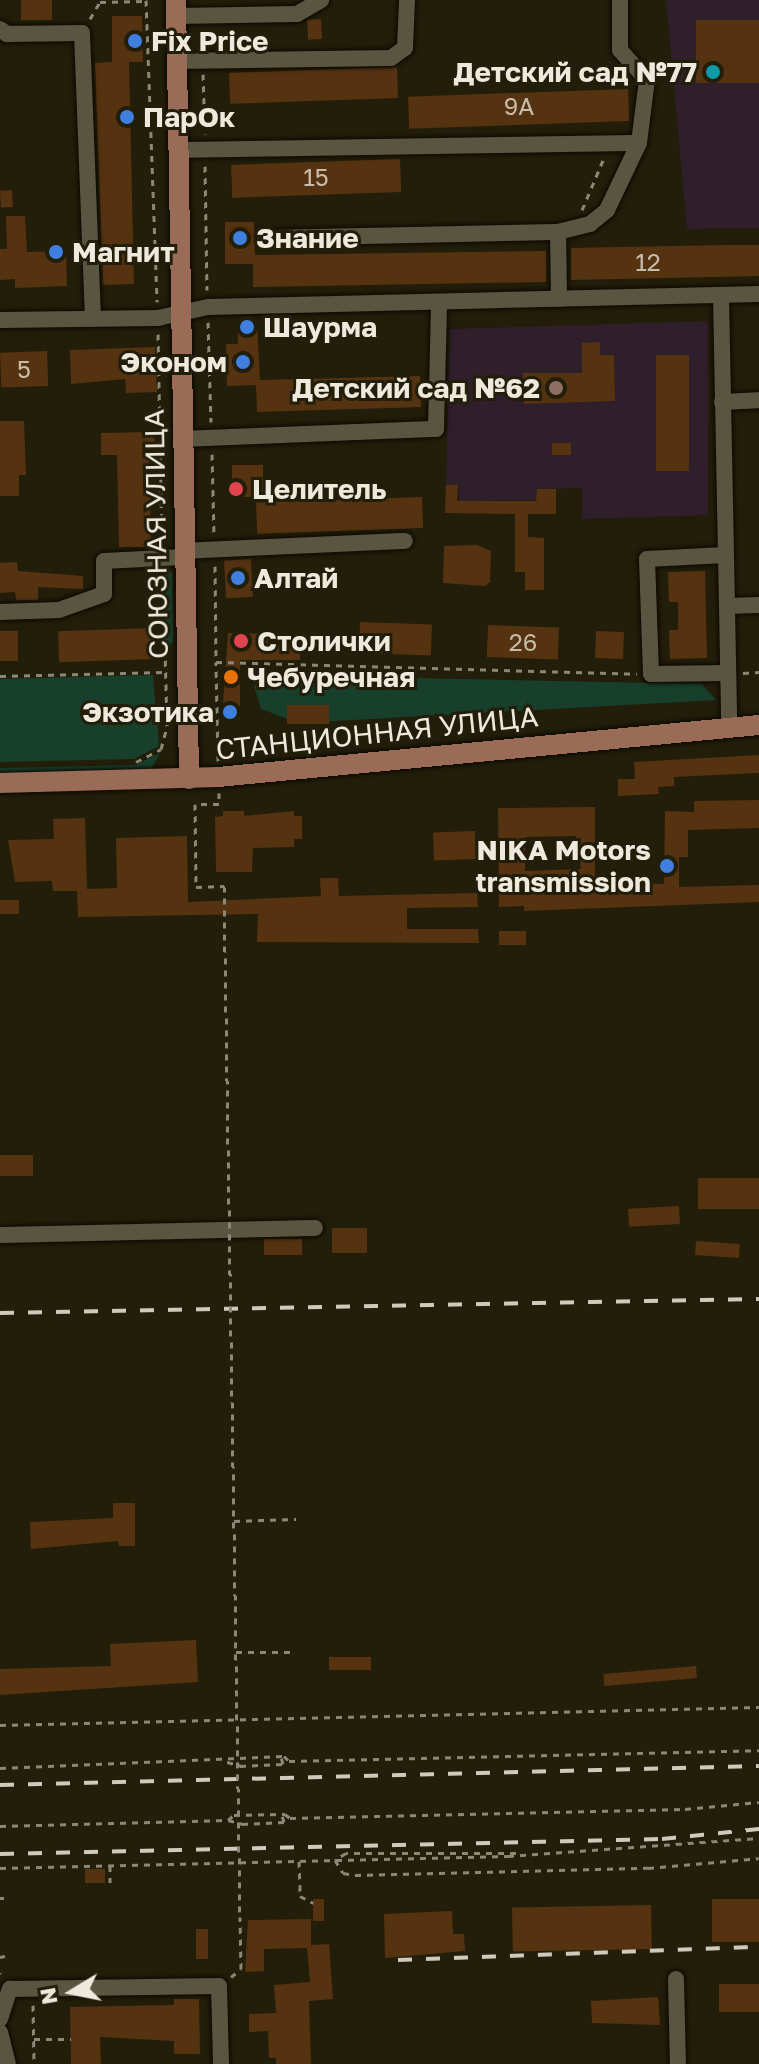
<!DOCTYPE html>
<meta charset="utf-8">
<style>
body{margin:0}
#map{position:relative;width:759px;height:2064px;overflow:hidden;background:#221e0a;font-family:"Golos Text",sans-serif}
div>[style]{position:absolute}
.education>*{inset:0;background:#2e1f2b}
.green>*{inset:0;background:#173f2c}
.building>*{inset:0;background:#531;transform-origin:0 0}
.path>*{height:3px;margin-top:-1.5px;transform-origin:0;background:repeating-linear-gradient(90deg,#8b8877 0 6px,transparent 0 12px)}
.roads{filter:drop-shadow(0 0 2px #0c0800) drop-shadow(0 0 2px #0c0800)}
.minor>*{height:16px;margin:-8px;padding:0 8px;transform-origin:8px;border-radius:8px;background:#5a5540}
.major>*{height:20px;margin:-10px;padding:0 10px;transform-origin:10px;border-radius:10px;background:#9a6c57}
.rail>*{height:4px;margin-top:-2px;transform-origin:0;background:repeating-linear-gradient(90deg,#cecbbd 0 14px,transparent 0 28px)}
.path-bridge>*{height:3px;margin-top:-1.5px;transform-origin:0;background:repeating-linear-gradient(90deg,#8b8877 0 6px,transparent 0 12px)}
.dots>*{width:22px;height:22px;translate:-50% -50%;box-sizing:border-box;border:4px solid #221e0a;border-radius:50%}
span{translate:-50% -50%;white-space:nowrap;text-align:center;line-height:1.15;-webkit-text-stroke:6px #221e0a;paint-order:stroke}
.number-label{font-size:24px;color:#c7bcaa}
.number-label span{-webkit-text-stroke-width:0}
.poi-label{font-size:28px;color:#edeadd;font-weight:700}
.left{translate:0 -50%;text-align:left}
.right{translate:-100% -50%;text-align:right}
.street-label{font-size:28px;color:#edeadd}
.north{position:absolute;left:32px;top:1952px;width:80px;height:80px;-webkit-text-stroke:6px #221e0a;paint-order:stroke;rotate:260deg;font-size:22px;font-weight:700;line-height:32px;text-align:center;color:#edeadd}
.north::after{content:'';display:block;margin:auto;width:28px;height:36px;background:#edeadd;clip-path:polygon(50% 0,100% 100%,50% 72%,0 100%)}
</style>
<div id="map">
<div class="education">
<div style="clip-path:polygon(666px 0,759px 0,759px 228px,687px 229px)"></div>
<div style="clip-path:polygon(708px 321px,708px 515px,582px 519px,582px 488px,537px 489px,536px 500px,459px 501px,459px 485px,446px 485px,450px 329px)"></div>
</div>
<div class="green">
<div style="clip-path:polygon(164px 565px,172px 573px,173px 640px,167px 653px)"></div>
<div style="clip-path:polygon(153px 675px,159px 746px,134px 759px,0 762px,0 679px)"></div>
<div style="clip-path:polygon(266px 675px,702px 684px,716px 700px,299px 723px,261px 709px,254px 686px)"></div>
<div style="clip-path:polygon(160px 753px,150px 771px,0 779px,0 768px,135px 765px)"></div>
</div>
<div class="building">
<div style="left:21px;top:0;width:31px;height:20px"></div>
<div style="clip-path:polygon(112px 16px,142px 16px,143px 62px,129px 62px,134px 284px,103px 285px,95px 63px,112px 62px)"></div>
<div style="left:321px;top:19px;width:20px;height:14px;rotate:87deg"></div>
<div style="left:759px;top:20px;width:63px;height:63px;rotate:90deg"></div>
<div style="left:397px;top:67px;width:31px;height:168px;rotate:88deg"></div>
<div style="left:628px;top:89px;width:32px;height:220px;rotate:88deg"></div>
<div style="left:400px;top:159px;width:33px;height:169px;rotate:88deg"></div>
<div style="left:12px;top:190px;width:17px;height:12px;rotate:87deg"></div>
<div style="clip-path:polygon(6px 216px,25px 216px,27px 252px,66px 251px,67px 286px,15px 288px,15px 279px,0 280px,0 249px,7px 249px)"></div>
<div style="clip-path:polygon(225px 222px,254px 222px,255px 255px,546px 251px,546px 282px,253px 287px,253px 264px,225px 264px)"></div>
<div style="clip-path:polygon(725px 245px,759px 245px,759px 276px,571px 280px,571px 248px)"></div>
<div style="clip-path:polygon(257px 321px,260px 380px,420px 376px,421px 407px,257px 412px,256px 385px,227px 386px,226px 344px,238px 344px,237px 322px)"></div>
<div style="clip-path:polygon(600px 342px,600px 355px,614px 355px,615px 401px,524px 404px,523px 373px,582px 373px,582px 343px)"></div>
<div style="clip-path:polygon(155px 347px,157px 392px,126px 393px,125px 379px,71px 384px,70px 350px)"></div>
<div style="left:47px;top:351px;width:35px;height:47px;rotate:88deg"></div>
<div style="left:689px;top:355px;width:116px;height:33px;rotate:90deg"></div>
<div style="clip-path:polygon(0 421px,24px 421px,26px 475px,19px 475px,19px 496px,0 496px)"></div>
<div style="clip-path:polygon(151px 432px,158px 447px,156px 454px,149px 454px,151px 547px,119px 547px,117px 455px,101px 455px,101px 433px)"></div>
<div style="left:552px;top:443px;width:19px;height:12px"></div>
<div style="left:263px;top:465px;width:32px;height:31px;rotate:90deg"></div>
<div style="clip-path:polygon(446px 485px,458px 485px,457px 501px,536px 501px,537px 489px,556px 489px,556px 514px,528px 514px,528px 537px,544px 538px,544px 590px,525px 590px,525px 572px,515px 572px,515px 514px,445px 513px)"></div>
<div style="left:422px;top:497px;width:31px;height:166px;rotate:88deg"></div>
<div style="clip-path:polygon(477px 545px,491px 551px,490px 582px,485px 586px,443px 583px,444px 546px)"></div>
<div style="left:251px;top:559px;width:38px;height:27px;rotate:87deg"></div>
<div style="clip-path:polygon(17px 562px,18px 571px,83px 576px,83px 589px,38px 587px,38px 600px,16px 600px,15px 592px,0 593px,0 563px)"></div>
<div style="clip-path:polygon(705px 571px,707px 658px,670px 659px,669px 630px,678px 630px,678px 602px,669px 602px,668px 572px)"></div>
<div style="left:360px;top:622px;width:72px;height:31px;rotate:2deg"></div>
<div style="left:488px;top:625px;width:71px;height:32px;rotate:2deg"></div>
<div style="left:153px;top:628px;width:31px;height:95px;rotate:88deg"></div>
<div style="left:0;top:631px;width:18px;height:30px"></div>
<div style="left:596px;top:631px;width:28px;height:27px;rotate:2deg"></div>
<div style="clip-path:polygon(228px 633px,300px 634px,300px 660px,240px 660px,240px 719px,222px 718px)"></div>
<div style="left:287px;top:705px;width:42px;height:19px"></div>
<div style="clip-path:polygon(759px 755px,759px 773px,674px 777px,674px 786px,658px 787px,659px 794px,618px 796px,618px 779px,635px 779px,634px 762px)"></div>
<div style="clip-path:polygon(evenodd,759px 800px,759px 828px,688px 830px,688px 857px,679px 857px,679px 887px,759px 885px,759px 902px,524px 911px,524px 906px,499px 907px,498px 808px,595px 807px,595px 882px,664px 884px,665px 811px,694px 812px,694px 801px,759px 800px,576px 836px,581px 869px,525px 871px,525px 837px,576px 836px)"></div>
<div style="clip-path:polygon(223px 811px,244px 811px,244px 816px,294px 811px,294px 816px,302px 816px,302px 839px,294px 839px,294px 847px,253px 848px,252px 872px,216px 872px,215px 817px,223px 816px)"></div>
<div style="clip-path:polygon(85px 818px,87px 889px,117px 888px,116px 838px,187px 836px,188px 902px,321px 896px,320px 878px,338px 878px,339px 896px,477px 893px,478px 907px,407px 908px,407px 929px,478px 929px,479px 943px,257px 942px,258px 914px,78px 917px,77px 891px,53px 891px,52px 881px,15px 882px,8px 840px,54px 839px,53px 819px)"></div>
<div style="left:475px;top:831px;width:28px;height:42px;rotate:88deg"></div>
<div style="left:19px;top:900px;width:14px;height:19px;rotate:90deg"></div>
<div style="left:499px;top:931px;width:27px;height:14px"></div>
<div style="left:0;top:1155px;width:33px;height:21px"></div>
<div style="left:759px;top:1178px;width:31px;height:61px;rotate:90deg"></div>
<div style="left:679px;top:1206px;width:18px;height:51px;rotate:87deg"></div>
<div style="left:332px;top:1228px;width:35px;height:25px"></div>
<div style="left:302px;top:1239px;width:16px;height:38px;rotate:90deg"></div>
<div style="left:696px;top:1241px;width:44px;height:14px;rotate:4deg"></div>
<div style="clip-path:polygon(113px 1503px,135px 1503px,135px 1546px,119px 1546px,118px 1541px,31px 1549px,30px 1522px,113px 1518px)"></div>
<div style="clip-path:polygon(196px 1640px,198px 1682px,0 1695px,0 1669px,111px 1666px,110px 1644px)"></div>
<div style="left:329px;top:1657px;width:42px;height:13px"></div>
<div style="left:696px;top:1666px;width:12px;height:93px;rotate:85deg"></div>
<div style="left:85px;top:1869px;width:20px;height:14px"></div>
<div style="left:313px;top:1899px;width:11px;height:22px"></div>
<div style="left:759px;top:1899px;width:43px;height:47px;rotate:90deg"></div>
<div style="left:651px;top:1905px;width:44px;height:139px;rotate:89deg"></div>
<div style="clip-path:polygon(452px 1911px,453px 1934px,464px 1934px,465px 1951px,385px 1958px,384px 1914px)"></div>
<div style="clip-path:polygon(311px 1919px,311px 1945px,329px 1944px,333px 1999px,309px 2001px,311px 2064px,276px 2064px,276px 2058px,269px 2058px,268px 2031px,249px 2032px,249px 2014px,276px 2013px,274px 1985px,310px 1982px,307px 1948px,264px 1949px,264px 1971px,245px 1972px,248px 1920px)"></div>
<div style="left:208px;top:1929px;width:30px;height:12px;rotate:90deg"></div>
<div style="left:719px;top:1984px;width:40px;height:28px"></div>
<div style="clip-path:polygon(658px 1997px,660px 2025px,592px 2023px,591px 2001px)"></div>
<div style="clip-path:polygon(174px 1999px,199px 1999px,200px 2054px,174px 2054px,174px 2041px,100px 2037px,101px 2064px,71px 2064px,70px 2007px,174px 2005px)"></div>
</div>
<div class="path">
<div style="left:146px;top:0;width:302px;rotate:87.9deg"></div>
<div style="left:90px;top:19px;width:20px;rotate:-60deg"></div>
<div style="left:100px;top:2px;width:45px;rotate:-1.3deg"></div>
<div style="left:203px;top:30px;width:16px;rotate:90deg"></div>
<div style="left:203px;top:74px;width:60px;rotate:88.1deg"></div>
<div style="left:205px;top:166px;width:124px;rotate:89.1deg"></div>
<div style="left:582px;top:210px;width:56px;rotate:-67.1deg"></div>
<div style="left:208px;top:322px;width:100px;rotate:88.3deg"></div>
<div style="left:158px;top:334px;width:208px;rotate:88.9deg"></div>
<div style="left:212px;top:454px;width:80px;rotate:88.6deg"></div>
<div style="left:215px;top:566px;width:96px;rotate:89.4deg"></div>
<div style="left:743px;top:673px;width:16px;rotate:-4deg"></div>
<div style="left:0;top:676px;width:165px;rotate:-1.4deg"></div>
<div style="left:218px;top:761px;width:99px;rotate:-91.2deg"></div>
<div style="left:216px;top:662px;width:421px;rotate:1.6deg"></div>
<div style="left:136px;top:762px;width:28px;rotate:-27deg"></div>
<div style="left:161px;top:749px;width:24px;rotate:-75deg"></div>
<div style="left:167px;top:726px;width:152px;rotate:-91.5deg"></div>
<div style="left:219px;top:793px;width:11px;rotate:90deg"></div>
<div style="left:219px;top:804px;width:24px;rotate:180deg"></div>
<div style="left:195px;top:804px;width:83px;rotate:89.3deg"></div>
<div style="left:196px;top:887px;width:28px;rotate:-2deg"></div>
<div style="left:234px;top:1521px;width:62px;rotate:-1.8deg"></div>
<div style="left:236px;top:1652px;width:60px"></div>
<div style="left:0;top:1725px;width:759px;rotate:-1.36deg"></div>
<div style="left:227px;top:1762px;width:16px;rotate:15deg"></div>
<div style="left:240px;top:1766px;width:43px;rotate:-2.7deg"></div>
<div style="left:283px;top:1764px;width:7px;rotate:-106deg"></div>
<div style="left:0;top:1768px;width:284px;rotate:-2.4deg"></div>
<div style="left:284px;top:1756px;width:7px;rotate:45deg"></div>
<div style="left:289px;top:1761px;width:470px;rotate:-1.3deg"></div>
<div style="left:228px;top:1820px;width:16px;rotate:15deg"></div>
<div style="left:242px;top:1824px;width:42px;rotate:-2.7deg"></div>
<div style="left:284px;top:1822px;width:7px;rotate:-106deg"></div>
<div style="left:0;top:1826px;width:228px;rotate:-1.5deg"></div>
<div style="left:228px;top:1820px;width:8px;rotate:-40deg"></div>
<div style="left:234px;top:1815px;width:51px;rotate:-1.1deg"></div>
<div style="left:285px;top:1814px;width:6px;rotate:39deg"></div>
<div style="left:290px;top:1818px;width:395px;rotate:-1.3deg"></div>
<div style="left:685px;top:1809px;width:74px;rotate:-5.4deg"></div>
<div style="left:516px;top:1853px;width:170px;rotate:180deg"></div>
<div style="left:346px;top:1853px;width:13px;rotate:148deg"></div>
<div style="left:335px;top:1860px;width:15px;rotate:58deg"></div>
<div style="left:343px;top:1873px;width:12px;rotate:9deg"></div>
<div style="left:355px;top:1875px;width:293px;rotate:-1.4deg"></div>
<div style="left:648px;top:1868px;width:111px;rotate:-5.1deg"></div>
<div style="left:299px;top:1861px;width:35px;rotate:88deg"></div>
<div style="left:300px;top:1896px;width:15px;rotate:28deg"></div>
<div style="left:110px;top:1865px;width:23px;rotate:90deg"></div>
<div style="left:0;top:1868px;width:508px;rotate:-1.35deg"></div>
<div style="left:508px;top:1856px;width:252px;rotate:-4.1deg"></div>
<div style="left:0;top:1898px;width:4px"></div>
<div style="left:0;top:1957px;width:5px;rotate:-11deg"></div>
<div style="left:0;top:1973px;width:1px;rotate:45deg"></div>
<div style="left:231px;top:1977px;width:13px;rotate:-39deg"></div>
<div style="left:241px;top:1969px;width:52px;rotate:-91.1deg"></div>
<div style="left:33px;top:2005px;width:59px;rotate:89deg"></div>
<div style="left:34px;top:2039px;width:37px"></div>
</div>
<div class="roads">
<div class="minor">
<div style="left:176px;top:16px;width:121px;rotate:-0.9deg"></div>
<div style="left:297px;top:14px;width:28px;rotate:-30deg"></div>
<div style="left:0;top:29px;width:9px;rotate:36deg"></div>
<div style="left:7px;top:34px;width:75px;rotate:-0.8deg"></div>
<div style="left:82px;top:33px;width:286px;rotate:87.8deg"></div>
<div style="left:177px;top:61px;width:214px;rotate:-0.8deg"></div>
<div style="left:391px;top:58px;width:17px;rotate:-36deg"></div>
<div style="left:405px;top:48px;width:48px;rotate:-87.6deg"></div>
<div style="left:178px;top:150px;width:461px;rotate:-0.9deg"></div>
<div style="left:639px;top:143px;width:64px;rotate:-82.8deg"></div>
<div style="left:647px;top:80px;width:40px;rotate:-132deg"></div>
<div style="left:620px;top:50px;width:50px;rotate:-90deg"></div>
<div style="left:558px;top:232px;width:33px;rotate:-14deg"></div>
<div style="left:590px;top:224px;width:22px;rotate:-39deg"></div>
<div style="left:607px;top:210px;width:74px;rotate:-64.5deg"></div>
<div style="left:265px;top:238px;width:293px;rotate:-1.2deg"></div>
<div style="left:558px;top:232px;width:67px;rotate:89.1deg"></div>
<div style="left:721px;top:295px;width:432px;rotate:88.9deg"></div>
<div style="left:0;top:320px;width:158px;rotate:-0.7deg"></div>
<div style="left:158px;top:318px;width:51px;rotate:-12.4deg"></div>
<div style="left:208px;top:307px;width:551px;rotate:-1.35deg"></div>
<div style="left:722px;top:402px;width:37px;rotate:-3deg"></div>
<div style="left:183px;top:439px;width:253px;rotate:-2.3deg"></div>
<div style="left:436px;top:429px;width:127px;rotate:-88.6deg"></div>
<div style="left:183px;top:551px;width:222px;rotate:-2.6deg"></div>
<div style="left:725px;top:555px;width:78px;rotate:177.1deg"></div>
<div style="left:647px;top:559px;width:115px;rotate:88deg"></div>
<div style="left:651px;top:674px;width:77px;rotate:-0.7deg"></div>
<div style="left:727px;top:606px;width:32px;rotate:-2deg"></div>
<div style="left:0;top:612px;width:59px;rotate:-1.9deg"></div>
<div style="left:59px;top:610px;width:48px;rotate:-19.6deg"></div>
<div style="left:104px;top:594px;width:33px;rotate:-90deg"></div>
<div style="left:104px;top:561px;width:79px;rotate:-2.9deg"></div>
<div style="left:0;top:1235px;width:315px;rotate:-1.3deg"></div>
<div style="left:676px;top:1979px;width:85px;rotate:88.7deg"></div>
<div style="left:0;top:2019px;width:32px;rotate:-72deg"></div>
<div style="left:10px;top:1989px;width:209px;rotate:-0.8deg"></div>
<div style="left:219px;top:1986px;width:78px;rotate:88.5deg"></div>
<div style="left:0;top:2032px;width:33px;rotate:76deg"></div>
</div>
<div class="major">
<div style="left:176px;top:0;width:779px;rotate:89.04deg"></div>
<div style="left:0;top:783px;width:218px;rotate:-1.6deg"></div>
<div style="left:218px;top:777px;width:543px;rotate:-5.49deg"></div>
</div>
</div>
<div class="rail">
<div style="left:0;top:1313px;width:759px;rotate:-1.06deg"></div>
<div style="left:0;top:1785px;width:759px;rotate:-1.43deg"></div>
<div style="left:0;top:1854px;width:662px;rotate:-1.3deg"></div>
<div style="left:662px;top:1839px;width:98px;rotate:-5.9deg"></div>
<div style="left:398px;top:1960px;width:361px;rotate:-2.1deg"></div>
</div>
<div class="path-bridge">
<div style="left:224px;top:886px;width:1031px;rotate:89.11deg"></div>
</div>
<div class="dots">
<div style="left:135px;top:41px;background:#3f7fe0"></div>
<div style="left:713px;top:72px;background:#0f9aa8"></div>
<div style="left:127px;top:117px;background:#3f7fe0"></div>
<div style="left:240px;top:238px;background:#3f7fe0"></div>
<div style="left:56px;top:252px;background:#3f7fe0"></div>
<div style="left:247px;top:327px;background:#3f7fe0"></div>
<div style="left:243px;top:362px;background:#3f7fe0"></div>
<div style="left:556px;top:388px;background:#8d6e63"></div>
<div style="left:236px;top:489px;background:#e0444e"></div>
<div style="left:238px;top:578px;background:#3f7fe0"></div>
<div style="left:241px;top:641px;background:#e0444e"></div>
<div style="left:231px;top:677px;background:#e8710a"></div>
<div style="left:230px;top:712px;background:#3f7fe0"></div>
<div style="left:667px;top:866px;background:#3f7fe0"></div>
</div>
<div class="number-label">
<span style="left:519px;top:106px">9А</span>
<span style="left:316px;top:177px">15</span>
<span style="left:648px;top:262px">12</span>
<span style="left:24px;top:369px">5</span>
<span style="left:523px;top:642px">26</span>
</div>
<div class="poi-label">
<span class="left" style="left:151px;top:41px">Fix Price</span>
<span class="right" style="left:697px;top:72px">Детский сад №77</span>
<span class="left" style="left:143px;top:117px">ПарОк</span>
<span class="left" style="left:256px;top:238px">Знание</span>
<span class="left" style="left:72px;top:252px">Магнит</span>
<span class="left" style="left:263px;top:327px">Шаурма</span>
<span class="right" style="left:227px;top:362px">Эконом</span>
<span class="right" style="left:540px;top:388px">Детский сад №62</span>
<span class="left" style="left:252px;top:489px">Целитель</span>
<span class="left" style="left:254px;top:578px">Алтай</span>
<span class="left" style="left:257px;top:641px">Столички</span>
<span class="left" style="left:247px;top:677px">Чебуречная</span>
<span class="right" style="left:214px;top:712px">Экзотика</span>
<span class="right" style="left:651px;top:866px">NIKA Motors<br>transmission</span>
</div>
<div class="street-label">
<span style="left:156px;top:534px;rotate:-91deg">СОЮЗНАЯ УЛИЦА</span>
<span style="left:377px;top:733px;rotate:-6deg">СТАНЦИОННАЯ УЛИЦА</span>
</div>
<div class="north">N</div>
</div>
